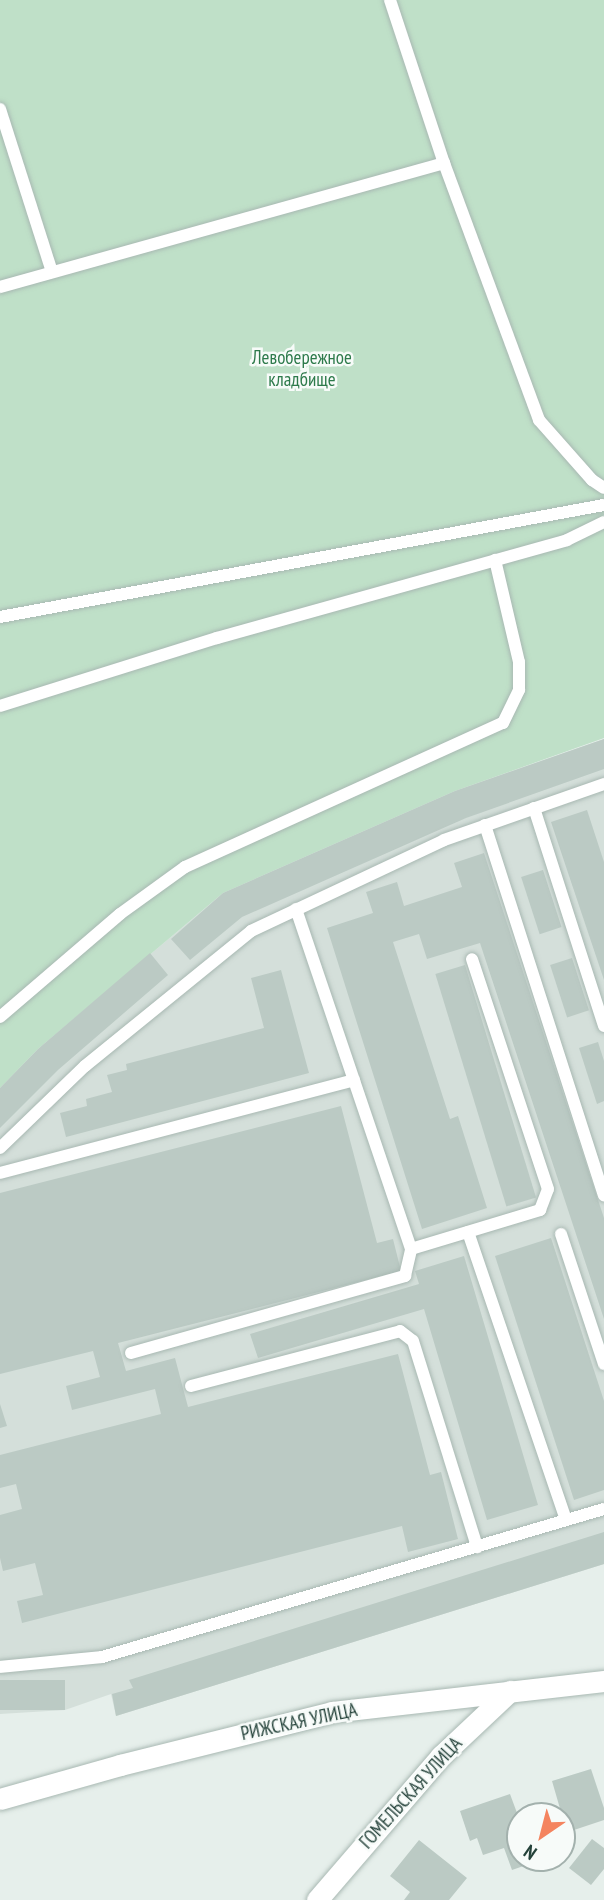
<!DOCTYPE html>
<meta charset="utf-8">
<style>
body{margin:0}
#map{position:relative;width:604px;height:1900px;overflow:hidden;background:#e6efeb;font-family:"PT Sans Narrow",sans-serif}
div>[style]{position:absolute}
.built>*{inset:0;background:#d4dfda}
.green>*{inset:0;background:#bfe0c8}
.building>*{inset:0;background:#bbcac4;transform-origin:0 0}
.roads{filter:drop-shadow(0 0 2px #a8b8b2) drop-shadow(0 0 2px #a8b8b2)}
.service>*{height:12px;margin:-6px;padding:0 6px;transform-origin:6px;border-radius:6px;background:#fff}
.minor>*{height:21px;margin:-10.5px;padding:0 10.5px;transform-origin:10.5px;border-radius:10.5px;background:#fff}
span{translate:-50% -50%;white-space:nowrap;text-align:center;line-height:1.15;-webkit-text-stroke:5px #f7fbf9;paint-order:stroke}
.park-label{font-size:19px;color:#2d7a4b}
.street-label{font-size:19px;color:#24423a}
.north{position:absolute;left:506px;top:1802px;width:70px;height:70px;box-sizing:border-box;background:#f7fbf9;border:2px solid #a3b1ad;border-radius:50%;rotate:215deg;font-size:19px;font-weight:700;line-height:28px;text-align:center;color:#24423a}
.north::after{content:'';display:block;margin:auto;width:24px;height:32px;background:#f4845f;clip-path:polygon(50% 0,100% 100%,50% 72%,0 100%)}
</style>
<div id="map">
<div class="built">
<div style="clip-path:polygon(604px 739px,604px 1564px,116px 1716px,111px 1694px,65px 1710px,0 1714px,0 1088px,38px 1049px,223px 893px,455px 791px)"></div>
</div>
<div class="green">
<div style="clip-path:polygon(0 0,604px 0,604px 738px,455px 791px,223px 893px,38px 1049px,0 1088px)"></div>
</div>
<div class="building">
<div style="clip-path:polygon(604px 739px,604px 769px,466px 818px,242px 917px,190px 960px,171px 939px,223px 893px,455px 791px)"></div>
<div style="clip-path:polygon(587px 810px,604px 862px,604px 980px,551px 822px)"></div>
<div style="clip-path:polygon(484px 853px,604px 1218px,604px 1319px,480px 943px,427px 959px,419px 934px,393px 942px,450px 1119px,458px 1116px,487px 1208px,422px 1229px,327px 928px,373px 913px,366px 892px,397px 882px,404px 906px,462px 887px,454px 863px)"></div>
<div style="left:543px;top:870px;width:60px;height:23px;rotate:72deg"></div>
<div style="clip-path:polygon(150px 953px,168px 975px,58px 1070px,0 1128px,0 1088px,38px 1049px)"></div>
<div style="left:572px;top:958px;width:55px;height:23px;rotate:72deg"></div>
<div style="left:465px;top:965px;width:243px;height:31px;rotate:73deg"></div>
<div style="clip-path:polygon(281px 970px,309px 1073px,66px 1137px,60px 1113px,87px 1106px,86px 1099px,112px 1092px,107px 1075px,127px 1070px,126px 1064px,264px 1028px,251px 978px)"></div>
<div style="clip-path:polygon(598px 1042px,604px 1061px,604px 1101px,597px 1104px,579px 1048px)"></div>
<div style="clip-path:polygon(341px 1106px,377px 1243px,393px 1239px,401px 1271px,118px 1343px,126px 1371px,175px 1358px,188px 1407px,398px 1354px,430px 1475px,441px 1472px,458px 1539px,408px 1552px,402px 1526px,22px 1623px,17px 1601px,43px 1595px,35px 1563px,3px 1571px,0 1558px,0 1515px,22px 1509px,16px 1484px,0 1488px,0 1455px,161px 1414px,155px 1389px,72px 1410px,66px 1386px,100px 1377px,93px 1351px,0 1374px,0 1193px)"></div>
<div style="clip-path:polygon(551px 1238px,604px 1401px,604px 1490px,574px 1500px,495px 1256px)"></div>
<div style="clip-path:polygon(464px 1256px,538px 1505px,487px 1520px,424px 1309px,258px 1358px,250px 1334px,419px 1284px,415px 1271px)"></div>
<div style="clip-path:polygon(0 1404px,7px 1426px,0 1428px)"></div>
<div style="clip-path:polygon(604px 1532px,604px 1564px,116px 1716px,112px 1694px,133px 1688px,129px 1680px)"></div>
<div style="left:65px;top:1680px;width:30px;height:65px;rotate:90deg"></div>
<div style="clip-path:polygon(591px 1769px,604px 1808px,604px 1820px,562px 1834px,562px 1816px,551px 1816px,561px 1812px,552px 1781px)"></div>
<div style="clip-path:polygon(510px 1794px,520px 1821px,520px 1858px,533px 1858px,535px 1862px,512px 1870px,504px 1848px,483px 1855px,477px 1838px,470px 1841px,460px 1811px)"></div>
<div style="clip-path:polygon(592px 1839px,604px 1848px,604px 1869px,591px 1885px,569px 1868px)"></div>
<div style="clip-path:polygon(419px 1840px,467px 1878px,449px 1900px,404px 1900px,410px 1892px,390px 1876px)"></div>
</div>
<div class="roads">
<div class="service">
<div style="left:390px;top:0;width:172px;rotate:71.7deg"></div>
<div style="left:444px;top:163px;width:274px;rotate:69.7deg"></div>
<div style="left:539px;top:420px;width:80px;rotate:48.5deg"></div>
<div style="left:592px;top:480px;width:14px;rotate:34deg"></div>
<div style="left:0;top:109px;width:171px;rotate:72.3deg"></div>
<div style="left:0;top:287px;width:461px;rotate:-15.6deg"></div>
<div style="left:0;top:617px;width:614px;rotate:-10.51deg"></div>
<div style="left:0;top:706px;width:227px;rotate:-17.4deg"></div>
<div style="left:217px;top:638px;width:363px;rotate:-15.6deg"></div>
<div style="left:567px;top:540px;width:41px;rotate:-25.9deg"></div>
<div style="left:534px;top:808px;width:229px;rotate:72.2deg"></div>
<div style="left:485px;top:825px;width:389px;rotate:72.2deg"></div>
<div style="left:296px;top:909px;width:359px;rotate:71.3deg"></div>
<div style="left:411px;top:1249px;width:135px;rotate:-16.8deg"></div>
<div style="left:540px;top:1210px;width:22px;rotate:-69deg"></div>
<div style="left:548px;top:1189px;width:242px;rotate:-108.3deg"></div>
<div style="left:0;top:1017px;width:158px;rotate:-40.6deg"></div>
<div style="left:120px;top:914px;width:80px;rotate:-35.9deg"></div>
<div style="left:185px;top:867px;width:349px;rotate:-24.4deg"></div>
<div style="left:503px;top:723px;width:37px;rotate:-64deg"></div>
<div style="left:519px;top:690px;width:28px;rotate:-90deg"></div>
<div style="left:519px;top:662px;width:105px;rotate:-103.2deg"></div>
<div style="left:0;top:1148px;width:118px;rotate:-44deg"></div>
<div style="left:85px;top:1066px;width:214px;rotate:-39.1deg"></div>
<div style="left:251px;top:931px;width:213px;rotate:-25.2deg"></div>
<div style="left:444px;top:840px;width:170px;rotate:-19.3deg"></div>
<div style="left:0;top:1173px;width:366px;rotate:-14.7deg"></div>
<div style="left:468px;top:1232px;width:304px;rotate:71.2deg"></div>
<div style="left:561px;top:1234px;width:137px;rotate:71.7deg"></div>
<div style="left:131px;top:1353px;width:285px;rotate:-15.7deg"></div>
<div style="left:405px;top:1276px;width:28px;rotate:-77deg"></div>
<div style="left:191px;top:1386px;width:216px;rotate:-14.7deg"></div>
<div style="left:400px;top:1331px;width:16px;rotate:38deg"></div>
<div style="left:413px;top:1341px;width:216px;rotate:72.7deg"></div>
<div style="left:0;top:1667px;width:102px;rotate:-5.6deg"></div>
<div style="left:102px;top:1657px;width:523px;rotate:-16.43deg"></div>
</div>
<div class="minor">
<div style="left:0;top:1799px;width:125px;rotate:-15.8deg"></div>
<div style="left:120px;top:1765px;width:219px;rotate:-14deg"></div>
<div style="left:332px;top:1712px;width:274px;rotate:-6.5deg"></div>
<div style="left:317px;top:1900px;width:190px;rotate:-49.3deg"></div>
<div style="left:441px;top:1756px;width:95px;rotate:-43.3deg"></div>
</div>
</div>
<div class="park-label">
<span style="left:302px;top:369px">Левобережное<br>кладбище</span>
</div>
<div class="street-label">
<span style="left:299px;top:1722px;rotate:-12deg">РИЖСКАЯ УЛИЦА</span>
<span style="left:411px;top:1793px;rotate:-48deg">ГОМЕЛЬСКАЯ УЛИЦА</span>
</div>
<div class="north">N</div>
</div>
